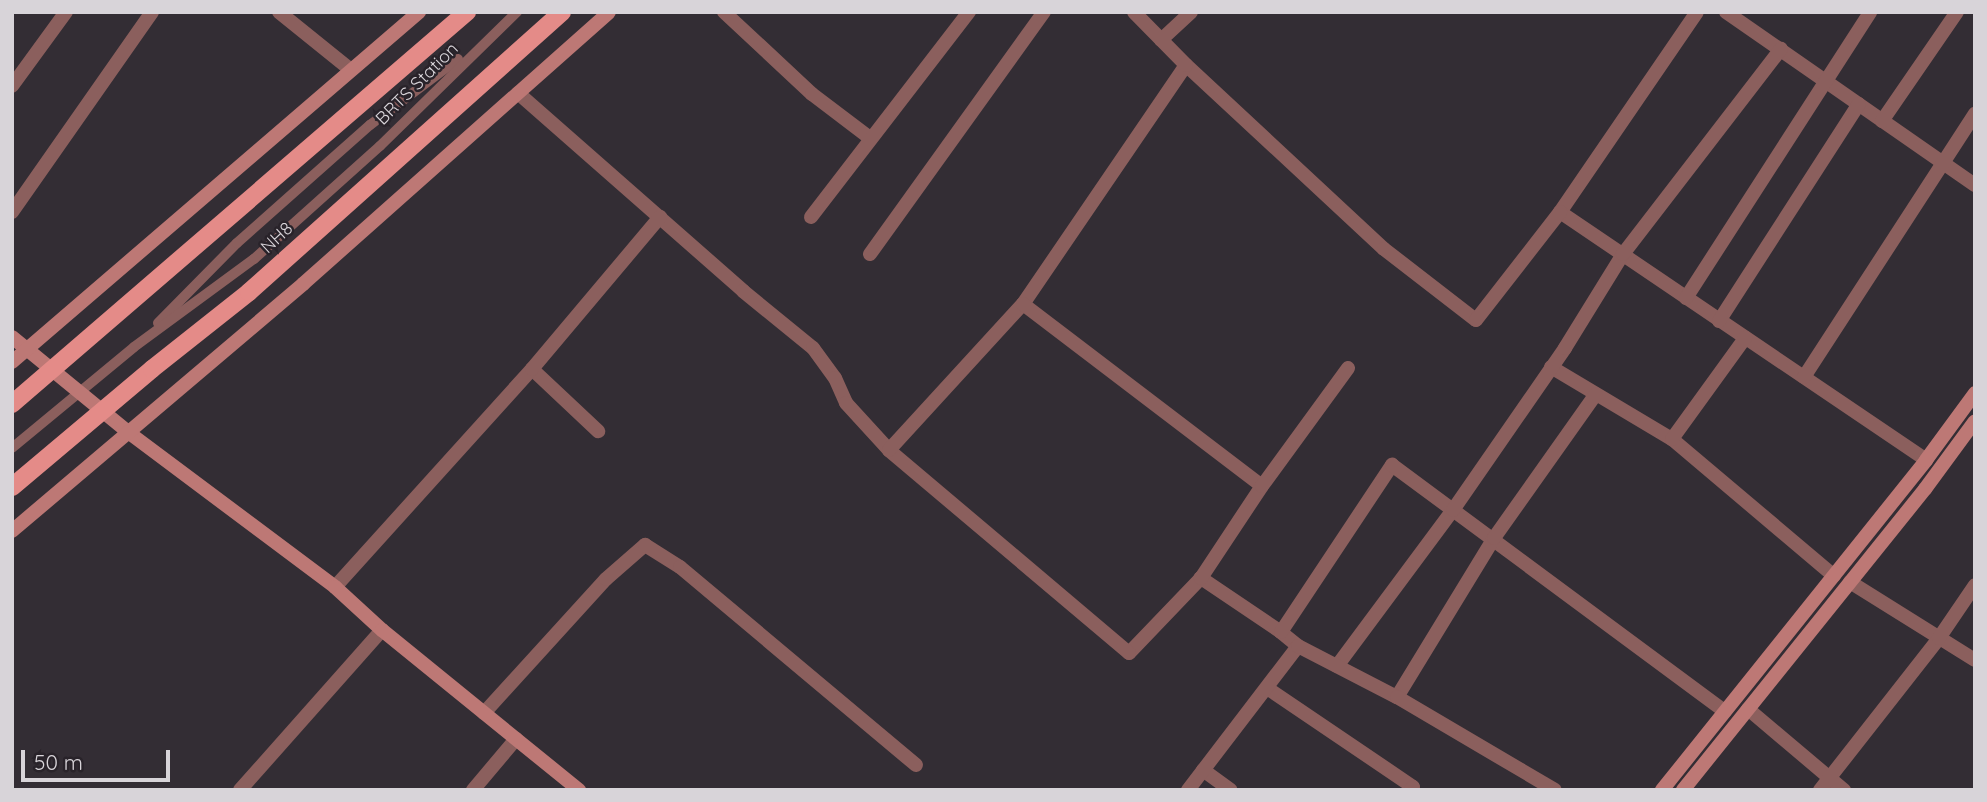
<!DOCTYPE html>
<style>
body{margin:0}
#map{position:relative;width:1987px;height:802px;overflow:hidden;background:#332d34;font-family:Quicksand,sans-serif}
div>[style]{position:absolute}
.lane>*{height:10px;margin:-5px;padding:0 5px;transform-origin:5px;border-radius:5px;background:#8b5f5d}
.street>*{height:14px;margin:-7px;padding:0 7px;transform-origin:7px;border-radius:7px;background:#8b5f5d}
.secondary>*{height:14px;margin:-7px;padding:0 7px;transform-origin:7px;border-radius:7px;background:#bd7875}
.primary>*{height:18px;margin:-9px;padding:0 9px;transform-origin:9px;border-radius:9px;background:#e48b88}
span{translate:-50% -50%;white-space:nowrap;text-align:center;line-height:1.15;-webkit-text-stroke:5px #29232a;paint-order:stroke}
.street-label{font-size:18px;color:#d8d4d9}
.frame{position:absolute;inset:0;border:14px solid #d8d4d9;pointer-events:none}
.scale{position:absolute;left:21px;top:750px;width:149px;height:32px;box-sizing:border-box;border:4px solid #d8d4d9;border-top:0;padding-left:9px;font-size:21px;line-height:24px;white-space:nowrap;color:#d8d4d9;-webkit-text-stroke:5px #29232a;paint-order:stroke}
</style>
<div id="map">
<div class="lane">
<div style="left:158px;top:323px;width:112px;rotate:-45.4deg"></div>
<div style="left:237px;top:243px;width:178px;rotate:-41.6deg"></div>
<div style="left:370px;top:125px;width:110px;rotate:-36.9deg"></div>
<div style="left:12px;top:448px;width:158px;rotate:-39.6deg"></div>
<div style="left:134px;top:347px;width:149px;rotate:-36.3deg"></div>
<div style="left:254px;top:259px;width:169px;rotate:-41.9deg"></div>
<div style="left:380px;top:146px;width:192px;rotate:-44.4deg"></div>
</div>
<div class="street">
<div style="left:279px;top:12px;width:92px;rotate:38.9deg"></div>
<div style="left:724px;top:12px;width:120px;rotate:43deg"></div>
<div style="left:812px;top:94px;width:73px;rotate:37.2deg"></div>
<div style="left:1697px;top:12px;width:242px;rotate:124.4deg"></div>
<div style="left:1560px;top:212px;width:442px;rotate:34.1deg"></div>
<div style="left:1726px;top:12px;width:303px;rotate:34.8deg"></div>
<div style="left:1161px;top:40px;width:41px;rotate:-43deg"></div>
<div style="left:1186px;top:65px;width:270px;rotate:42.9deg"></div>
<div style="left:1384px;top:249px;width:116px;rotate:37.7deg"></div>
<div style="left:1476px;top:320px;width:137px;rotate:-52.1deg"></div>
<div style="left:12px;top:86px;width:92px;rotate:-53.9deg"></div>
<div style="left:518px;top:93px;width:300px;rotate:41.3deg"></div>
<div style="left:743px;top:291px;width:90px;rotate:39.2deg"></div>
<div style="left:813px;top:348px;width:37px;rotate:54deg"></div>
<div style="left:835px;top:378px;width:27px;rotate:66deg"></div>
<div style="left:846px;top:403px;width:64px;rotate:47.5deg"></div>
<div style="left:1882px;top:121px;width:132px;rotate:-55.5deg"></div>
<div style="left:12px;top:212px;width:244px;rotate:-55deg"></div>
<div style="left:811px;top:217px;width:259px;rotate:-52.4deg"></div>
<div style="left:870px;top:254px;width:298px;rotate:-54.3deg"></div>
<div style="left:1686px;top:298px;width:340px;rotate:-57.2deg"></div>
<div style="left:1023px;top:304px;width:289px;rotate:-55.7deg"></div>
<div style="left:1186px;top:65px;width:74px;rotate:-134.5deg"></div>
<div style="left:1719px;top:321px;width:258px;rotate:-57.2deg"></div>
<div style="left:1551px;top:367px;width:141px;rotate:30.8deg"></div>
<div style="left:1672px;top:439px;width:212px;rotate:40.2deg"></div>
<div style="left:532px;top:369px;width:91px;rotate:43.2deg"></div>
<div style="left:1804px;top:377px;width:314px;rotate:-57deg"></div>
<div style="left:1672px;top:439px;width:125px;rotate:-54.1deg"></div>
<div style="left:1201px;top:578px;width:104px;rotate:133.8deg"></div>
<div style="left:1129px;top:653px;width:314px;rotate:-139.8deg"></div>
<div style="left:889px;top:450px;width:198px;rotate:-47.5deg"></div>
<div style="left:1023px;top:304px;width:300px;rotate:37.3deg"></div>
<div style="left:1850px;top:582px;width:147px;rotate:32deg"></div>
<div style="left:335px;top:587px;width:294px;rotate:-47.9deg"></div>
<div style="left:532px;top:369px;width:199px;rotate:-49.9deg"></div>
<div style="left:1281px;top:632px;width:97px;rotate:-146deg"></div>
<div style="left:1201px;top:578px;width:110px;rotate:-56.5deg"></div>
<div style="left:1262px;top:486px;width:146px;rotate:-53.9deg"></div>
<div style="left:1298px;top:646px;width:22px;rotate:-141deg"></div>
<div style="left:1281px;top:632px;width:201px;rotate:-56.4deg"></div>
<div style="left:1392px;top:465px;width:414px;rotate:36.5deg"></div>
<div style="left:1337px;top:666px;width:194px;rotate:-53.4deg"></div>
<div style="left:1453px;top:510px;width:197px;rotate:-55.3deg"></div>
<div style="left:1565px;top:348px;width:110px;rotate:-58.3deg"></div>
<div style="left:1623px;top:254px;width:259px;rotate:-52.4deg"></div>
<div style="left:1267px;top:688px;width:176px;rotate:34.1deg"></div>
<div style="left:1413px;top:787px;width:4px;rotate:124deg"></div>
<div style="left:1397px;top:697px;width:186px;rotate:-58.6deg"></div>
<div style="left:1494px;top:538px;width:176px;rotate:-54.7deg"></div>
<div style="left:1748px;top:709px;width:126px;rotate:40.2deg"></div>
<div style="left:484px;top:713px;width:181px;rotate:-47.7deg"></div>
<div style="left:606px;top:579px;width:52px;rotate:-41.1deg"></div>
<div style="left:645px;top:545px;width:41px;rotate:32.2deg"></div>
<div style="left:680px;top:567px;width:308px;rotate:40deg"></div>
<div style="left:1203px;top:770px;width:34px;rotate:36deg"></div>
<div style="left:240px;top:790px;width:214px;rotate:-48.4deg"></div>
<div style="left:473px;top:790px;width:67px;rotate:-49.9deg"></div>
<div style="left:1188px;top:790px;width:181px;rotate:-52.6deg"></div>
<div style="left:1298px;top:646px;width:111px;rotate:27.3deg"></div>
<div style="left:1397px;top:697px;width:183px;rotate:30.5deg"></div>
<div style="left:1820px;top:790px;width:193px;rotate:-51.9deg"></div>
<div style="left:1939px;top:638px;width:64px;rotate:-55.8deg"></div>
</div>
<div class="secondary">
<div style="left:12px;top:337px;width:150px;rotate:39.3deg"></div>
<div style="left:128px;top:432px;width:259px;rotate:36.8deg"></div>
<div style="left:335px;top:587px;width:64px;rotate:42.5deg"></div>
<div style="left:382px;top:630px;width:254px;rotate:39.1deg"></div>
<div style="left:12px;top:362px;width:537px;rotate:-40.69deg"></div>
<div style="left:12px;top:531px;width:382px;rotate:-40.3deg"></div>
<div style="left:303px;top:284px;width:409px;rotate:-41.6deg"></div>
<div style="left:1662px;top:790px;width:423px;rotate:-51.3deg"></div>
<div style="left:1926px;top:460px;width:83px;rotate:-53.8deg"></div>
<div style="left:1683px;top:790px;width:386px;rotate:-51.2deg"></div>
<div style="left:1925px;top:489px;width:84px;rotate:-53.7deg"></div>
</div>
<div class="primary">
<div style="left:12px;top:404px;width:601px;rotate:-40.75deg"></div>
<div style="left:12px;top:487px;width:183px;rotate:-40.1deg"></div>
<div style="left:152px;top:369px;width:124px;rotate:-38.4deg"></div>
<div style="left:249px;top:292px;width:420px;rotate:-41.8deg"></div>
</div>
<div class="street-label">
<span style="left:417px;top:84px;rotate:-45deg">BRTS Station</span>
<span style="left:277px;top:238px;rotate:-43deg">NH8</span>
</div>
<div class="frame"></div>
<div class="scale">50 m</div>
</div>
